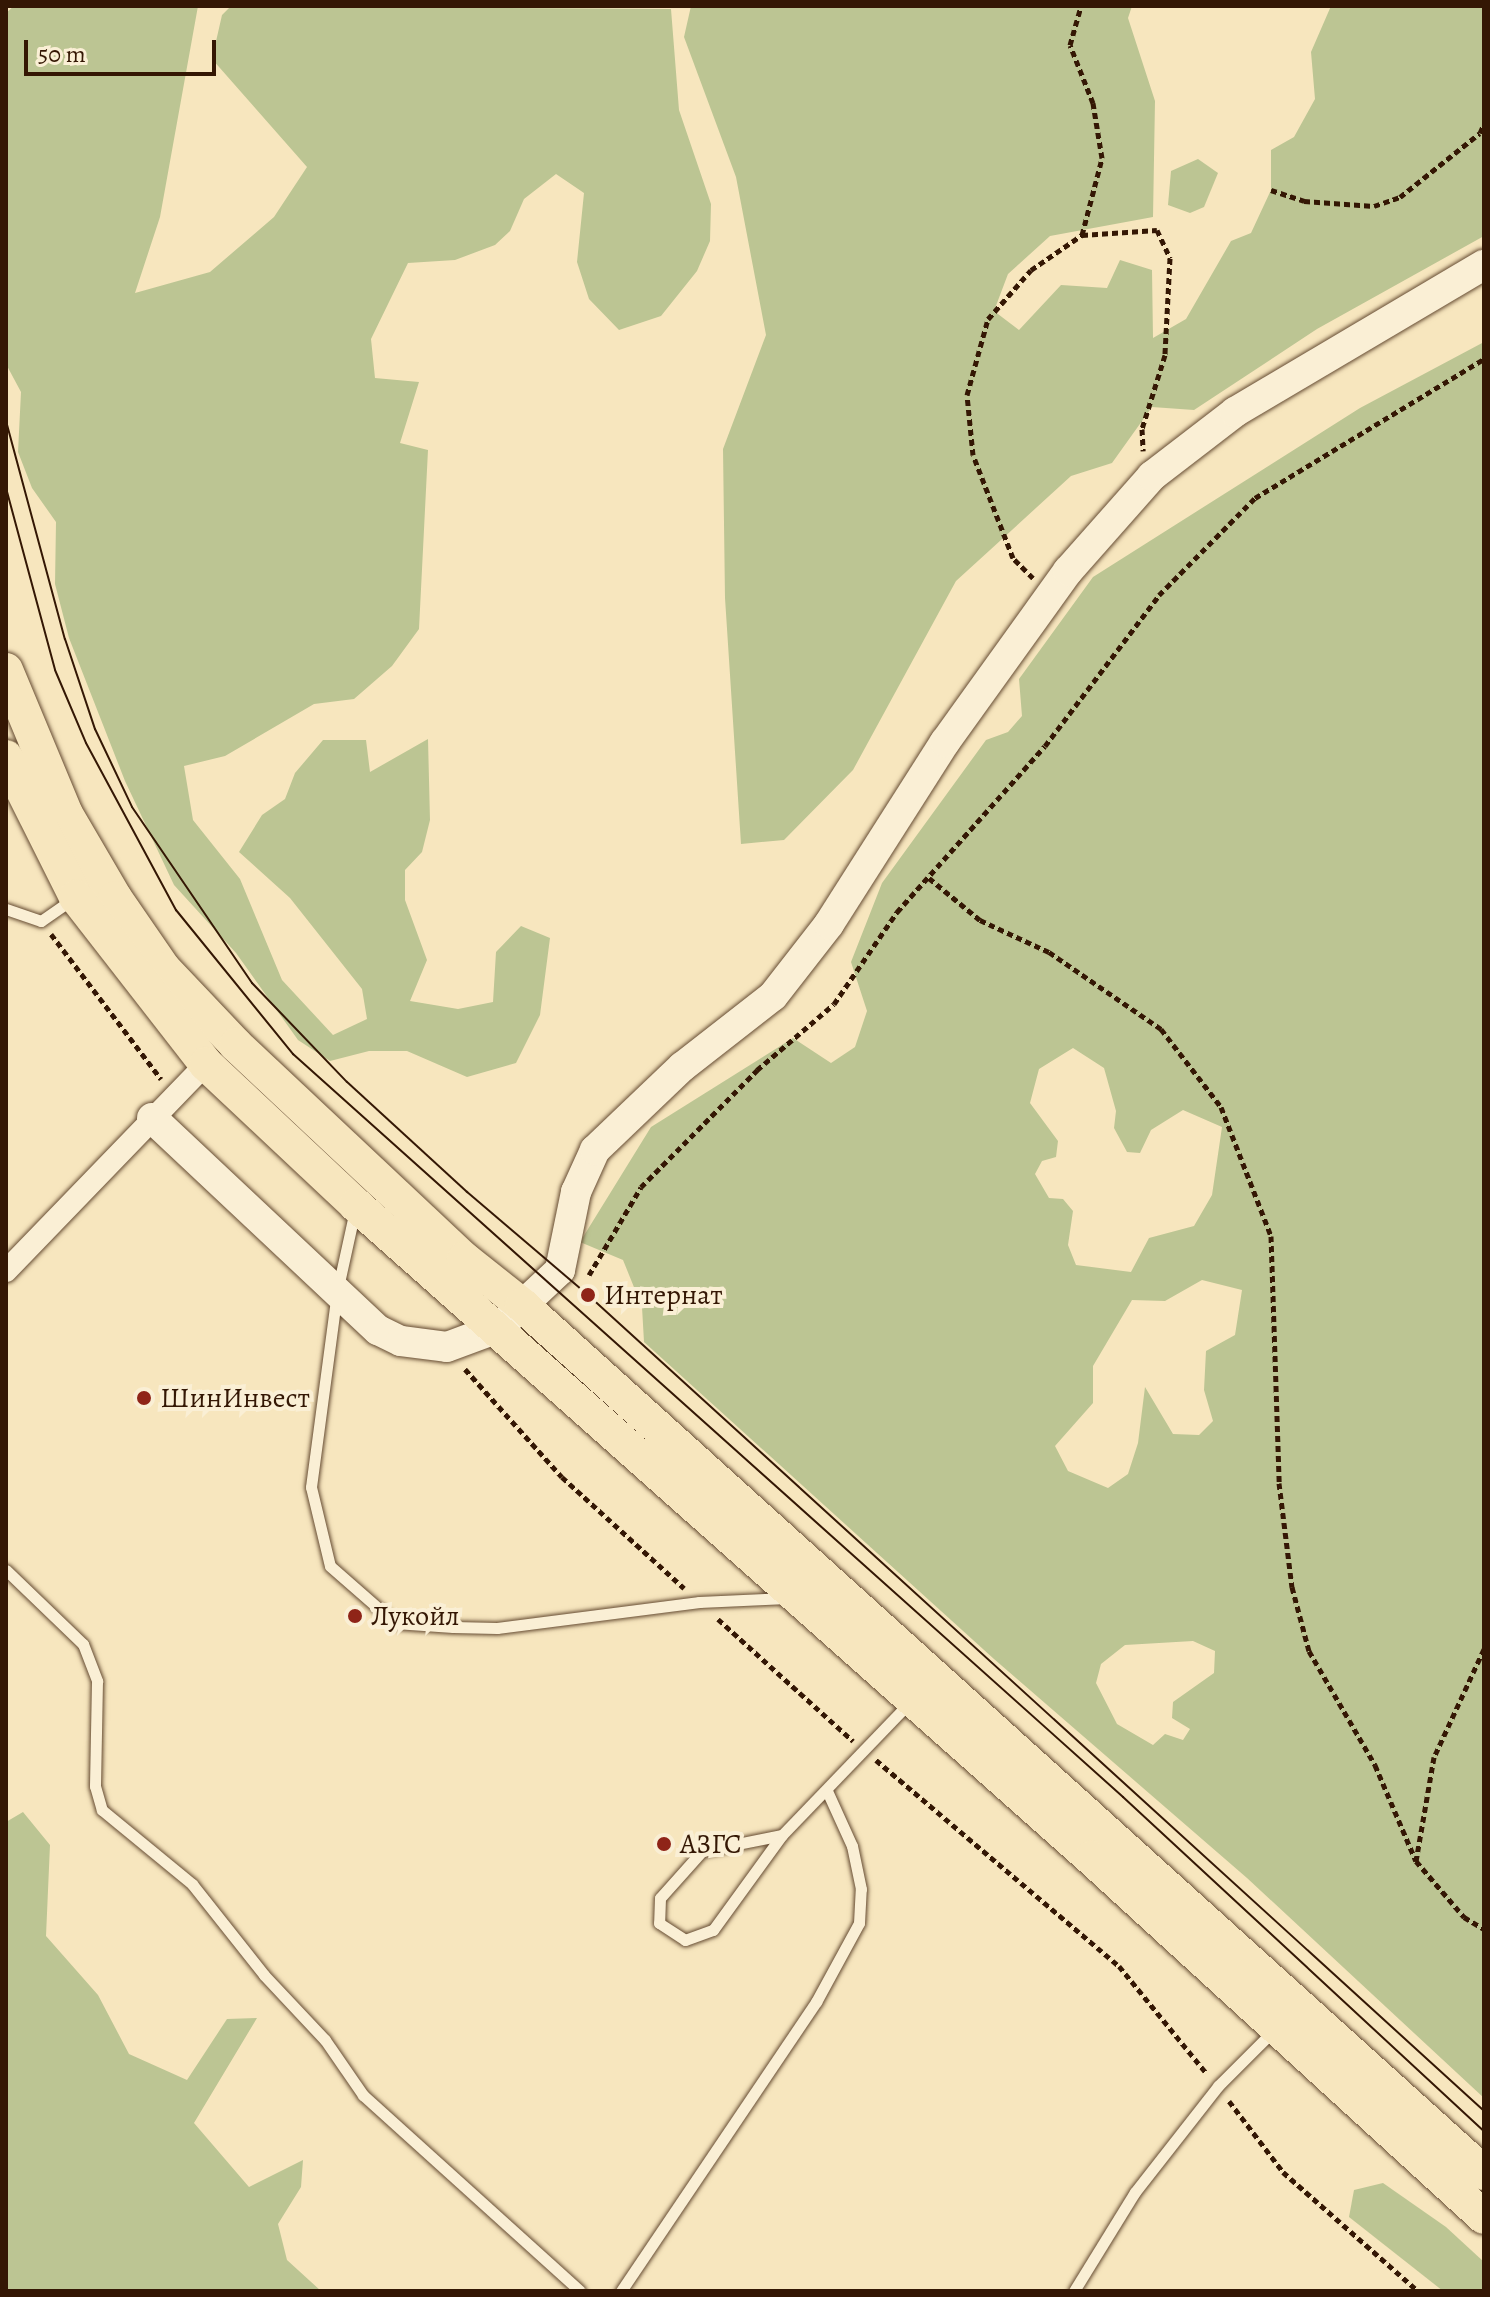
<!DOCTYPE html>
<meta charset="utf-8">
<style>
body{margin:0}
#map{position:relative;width:1490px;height:2297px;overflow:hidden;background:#f7e6be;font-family:Alegreya,serif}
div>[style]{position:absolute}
.green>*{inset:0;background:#bcc593}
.path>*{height:5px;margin-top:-2.5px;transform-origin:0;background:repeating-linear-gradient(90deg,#341704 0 6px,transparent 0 10px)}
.roads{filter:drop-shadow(0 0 2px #654b32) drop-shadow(0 0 2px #654b32)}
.lane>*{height:11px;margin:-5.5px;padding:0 5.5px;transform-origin:5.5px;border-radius:5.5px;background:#faefd5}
.street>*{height:22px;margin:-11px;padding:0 11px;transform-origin:11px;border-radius:11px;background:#faefd5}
.secondary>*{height:30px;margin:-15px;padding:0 15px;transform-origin:15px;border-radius:15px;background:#faefd5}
.primary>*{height:34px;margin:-17px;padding:0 17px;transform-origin:17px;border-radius:17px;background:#f7e6be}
.tram>*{height:2px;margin:-1px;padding:0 1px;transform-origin:1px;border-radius:1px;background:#341704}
.dots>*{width:22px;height:22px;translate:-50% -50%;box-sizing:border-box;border:4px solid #faefd5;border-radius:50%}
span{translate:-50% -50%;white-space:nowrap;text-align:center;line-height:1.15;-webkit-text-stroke:8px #faefd5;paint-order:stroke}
.poi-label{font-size:28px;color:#341704}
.left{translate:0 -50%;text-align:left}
.frame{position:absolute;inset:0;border:8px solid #341704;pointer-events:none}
.scale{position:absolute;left:24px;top:40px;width:192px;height:36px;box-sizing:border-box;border:4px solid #341704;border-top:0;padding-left:10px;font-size:24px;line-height:28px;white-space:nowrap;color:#341704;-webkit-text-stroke:6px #faefd5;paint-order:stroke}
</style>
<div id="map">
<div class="green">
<div style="clip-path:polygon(14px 6px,198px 6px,160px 217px,135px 293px,210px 272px,274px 217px,307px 167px,212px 59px,222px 15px,231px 6px,671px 9px,679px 110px,711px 204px,710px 241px,697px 271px,661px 316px,619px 330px,589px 299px,577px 262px,584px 193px,556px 174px,524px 199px,510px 231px,495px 245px,455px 260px,408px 263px,371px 339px,375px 378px,419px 382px,400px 443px,428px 450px,419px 629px,392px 666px,354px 699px,314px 704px,225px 756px,184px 766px,193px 820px,240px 879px,282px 980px,333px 1035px,367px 1019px,362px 989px,290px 898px,239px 852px,262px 815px,285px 799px,295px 773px,323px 740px,366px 740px,370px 772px,428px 739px,430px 820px,422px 852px,405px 870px,405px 900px,427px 960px,410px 1001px,458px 1009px,493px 1002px,496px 952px,521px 926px,550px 938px,540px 1015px,516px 1063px,467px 1077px,407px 1051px,369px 1051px,330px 1061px,298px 1040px,236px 953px,174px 885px,125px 781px,69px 638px,55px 584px,56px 522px,32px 488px,18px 452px,21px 392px,6px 364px,6px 13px)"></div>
<div style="clip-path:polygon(691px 6px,1132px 6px,1128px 18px,1155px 101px,1153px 217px,1050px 236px,1008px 274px,994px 311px,1019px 330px,1061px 285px,1107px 288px,1120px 260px,1152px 270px,1153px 338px,1186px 319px,1231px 241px,1251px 233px,1271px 190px,1271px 150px,1294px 137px,1315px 99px,1311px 52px,1331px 6px,1484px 6px,1484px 236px,1317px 329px,1194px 410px,1152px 407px,1112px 463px,1071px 476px,956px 581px,853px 770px,784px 840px,741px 844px,725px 598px,723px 449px,766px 335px,736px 177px,684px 37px)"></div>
<div style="clip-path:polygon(1198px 159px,1218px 173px,1204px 207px,1190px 213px,1168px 205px,1171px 171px)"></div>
<div style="clip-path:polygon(evenodd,1484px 342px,1484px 2098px,1247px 1878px,994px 1659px,644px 1342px,642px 1307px,623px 1260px,580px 1242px,651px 1127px,793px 1038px,831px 1063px,855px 1047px,867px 1011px,851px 962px,882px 883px,986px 740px,1008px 732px,1022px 716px,1019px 679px,1093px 577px,1360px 408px,1484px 342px,1073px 1048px,1104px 1068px,1116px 1111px,1114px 1128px,1127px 1152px,1140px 1153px,1151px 1130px,1183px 1110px,1222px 1127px,1212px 1195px,1194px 1226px,1149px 1238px,1131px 1272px,1076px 1265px,1068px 1245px,1073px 1211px,1063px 1199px,1049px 1198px,1035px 1174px,1042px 1161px,1056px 1157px,1058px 1141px,1030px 1103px,1039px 1069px,1073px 1048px,1484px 342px,1202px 1280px,1242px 1290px,1235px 1335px,1206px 1351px,1204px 1390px,1213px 1421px,1199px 1435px,1173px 1434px,1145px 1387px,1138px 1443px,1128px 1474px,1108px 1488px,1068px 1471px,1055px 1446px,1093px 1403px,1093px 1366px,1132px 1300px,1165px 1301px,1202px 1280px,1484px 342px,1193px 1641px,1215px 1651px,1214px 1673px,1173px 1702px,1172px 1718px,1190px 1729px,1183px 1740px,1165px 1734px,1153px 1745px,1117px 1724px,1096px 1683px,1101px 1664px,1125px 1645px,1193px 1641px)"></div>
<div style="clip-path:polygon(23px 1812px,50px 1845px,46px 1936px,98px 1995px,129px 2054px,187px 2080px,227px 2019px,257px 2018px,194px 2123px,249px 2187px,303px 2160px,301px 2187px,278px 2224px,287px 2260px,321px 2291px,6px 2291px,6px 1822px)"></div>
<div style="clip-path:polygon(1383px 2183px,1446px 2227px,1484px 2262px,1484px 2291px,1443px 2291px,1349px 2217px,1354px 2190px)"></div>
</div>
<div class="path">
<div style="left:1271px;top:190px;width:35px;rotate:18deg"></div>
<div style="left:1304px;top:201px;width:70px;rotate:4.1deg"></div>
<div style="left:1374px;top:206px;width:28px;rotate:-19deg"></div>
<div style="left:1400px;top:197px;width:102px;rotate:-38.7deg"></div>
<div style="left:1480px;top:133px;width:10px;rotate:-66deg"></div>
<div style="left:1082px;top:235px;width:75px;rotate:-3.8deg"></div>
<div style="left:1157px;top:230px;width:31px;rotate:65deg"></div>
<div style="left:1170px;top:258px;width:97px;rotate:93deg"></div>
<div style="left:1165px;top:355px;width:77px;rotate:107.3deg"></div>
<div style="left:1142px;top:429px;width:22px;rotate:87deg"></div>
<div style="left:1033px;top:578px;width:28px;rotate:-135deg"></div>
<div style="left:1013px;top:558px;width:110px;rotate:-111.2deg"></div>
<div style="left:973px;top:455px;width:60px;rotate:-95.7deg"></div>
<div style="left:967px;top:395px;width:79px;rotate:-74.6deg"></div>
<div style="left:988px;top:319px;width:65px;rotate:-48.7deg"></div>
<div style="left:1031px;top:270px;width:62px;rotate:-34.5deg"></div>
<div style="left:1082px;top:235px;width:80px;rotate:-75.4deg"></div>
<div style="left:1102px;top:158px;width:56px;rotate:-99.3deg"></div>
<div style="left:1093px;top:103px;width:62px;rotate:-111.6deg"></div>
<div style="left:1070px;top:45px;width:41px;rotate:-74.2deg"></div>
<div style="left:929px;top:878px;width:66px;rotate:39.5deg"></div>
<div style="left:980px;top:920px;width:76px;rotate:24.9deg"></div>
<div style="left:1049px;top:952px;width:136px;rotate:34.5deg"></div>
<div style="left:1161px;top:1029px;width:98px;rotate:52.4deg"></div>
<div style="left:1221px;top:1107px;width:138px;rotate:68.8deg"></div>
<div style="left:1271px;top:1236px;width:247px;rotate:88.1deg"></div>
<div style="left:1279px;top:1483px;width:105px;rotate:82.9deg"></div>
<div style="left:1292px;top:1587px;width:66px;rotate:75.1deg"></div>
<div style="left:1309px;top:1651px;width:132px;rotate:59.9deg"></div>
<div style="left:1375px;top:1765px;width:104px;rotate:66.9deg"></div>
<div style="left:51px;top:934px;width:182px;rotate:52.8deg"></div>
<div style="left:589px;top:1275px;width:102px;rotate:-59.4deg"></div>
<div style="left:641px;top:1187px;width:165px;rotate:-45.2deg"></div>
<div style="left:757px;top:1070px;width:101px;rotate:-40.6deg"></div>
<div style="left:834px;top:1004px;width:112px;rotate:-55.6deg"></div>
<div style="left:897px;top:912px;width:222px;rotate:-48.3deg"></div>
<div style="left:1045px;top:746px;width:189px;rotate:-52.9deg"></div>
<div style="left:1159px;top:595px;width:136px;rotate:-45.3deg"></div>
<div style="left:1255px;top:498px;width:268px;rotate:-31.3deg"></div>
<div style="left:465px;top:1369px;width:145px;rotate:48.1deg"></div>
<div style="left:562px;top:1477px;width:165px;rotate:42.3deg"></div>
<div style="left:718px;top:1619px;width:182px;rotate:42.1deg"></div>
<div style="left:1484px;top:1649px;width:119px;rotate:114.8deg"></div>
<div style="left:1434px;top:1757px;width:106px;rotate:99.8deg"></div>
<div style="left:1416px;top:1861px;width:74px;rotate:49.4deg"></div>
<div style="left:1464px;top:1917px;width:23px;rotate:31deg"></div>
<div style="left:876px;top:1760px;width:319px;rotate:40.3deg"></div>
<div style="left:1119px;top:1966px;width:139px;rotate:50.8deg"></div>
<div style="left:1229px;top:2101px;width:89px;rotate:52.7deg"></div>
<div style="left:1283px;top:2172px;width:180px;rotate:41.4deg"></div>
</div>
<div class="roads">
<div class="lane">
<div style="left:6px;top:909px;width:37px;rotate:19deg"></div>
<div style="left:41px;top:921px;width:39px;rotate:-35deg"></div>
<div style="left:355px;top:1210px;width:84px;rotate:102.4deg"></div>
<div style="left:337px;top:1292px;width:197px;rotate:97.6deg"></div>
<div style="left:311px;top:1487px;width:81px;rotate:76.5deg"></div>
<div style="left:330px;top:1566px;width:86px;rotate:41.2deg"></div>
<div style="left:395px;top:1623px;width:58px;rotate:3.9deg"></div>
<div style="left:453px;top:1627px;width:44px;rotate:1.3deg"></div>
<div style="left:497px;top:1628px;width:204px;rotate:-7.3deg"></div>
<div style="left:699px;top:1602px;width:88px;rotate:-2.6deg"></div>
<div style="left:6px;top:1570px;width:107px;rotate:43.9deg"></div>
<div style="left:83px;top:1644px;width:40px;rotate:69deg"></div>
<div style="left:97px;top:1681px;width:105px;rotate:91.1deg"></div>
<div style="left:95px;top:1786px;width:25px;rotate:74deg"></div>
<div style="left:102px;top:1810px;width:117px;rotate:39.4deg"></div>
<div style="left:192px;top:1884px;width:116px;rotate:51.6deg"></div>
<div style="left:264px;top:1975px;width:89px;rotate:46.8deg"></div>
<div style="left:325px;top:2040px;width:67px;rotate:55.4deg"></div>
<div style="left:363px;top:2095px;width:292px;rotate:42.1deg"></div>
<div style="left:782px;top:1835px;width:82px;rotate:168.7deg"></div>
<div style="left:702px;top:1851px;width:63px;rotate:131.8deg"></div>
<div style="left:660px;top:1898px;width:25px;rotate:92deg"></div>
<div style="left:659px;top:1923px;width:31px;rotate:33deg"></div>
<div style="left:685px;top:1940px;width:30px;rotate:-20deg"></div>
<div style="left:713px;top:1930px;width:117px;rotate:-54deg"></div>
<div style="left:782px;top:1835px;width:186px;rotate:-46.1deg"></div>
<div style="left:621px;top:2291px;width:349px;rotate:-56deg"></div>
<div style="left:816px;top:2002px;width:90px;rotate:-61.4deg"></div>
<div style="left:859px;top:1923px;width:34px;rotate:-87deg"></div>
<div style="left:861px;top:1889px;width:44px;rotate:-101.8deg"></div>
<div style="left:852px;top:1846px;width:60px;rotate:-114.4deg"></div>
<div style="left:1074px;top:2291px;width:116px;rotate:-58.4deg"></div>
<div style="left:1135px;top:2192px;width:135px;rotate:-51.9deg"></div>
<div style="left:1218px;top:2086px;width:81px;rotate:-45deg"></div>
</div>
<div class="street">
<div style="left:6px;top:1271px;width:288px;rotate:-46deg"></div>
</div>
<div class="secondary">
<div style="left:152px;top:1118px;width:310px;rotate:43.2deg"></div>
<div style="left:378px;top:1330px;width:25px;rotate:26deg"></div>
<div style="left:401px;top:1341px;width:46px;rotate:7.4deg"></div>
<div style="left:447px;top:1347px;width:54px;rotate:-20.4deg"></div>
<div style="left:498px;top:1328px;width:85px;rotate:-43.1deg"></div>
<div style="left:560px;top:1270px;width:80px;rotate:-78.4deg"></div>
<div style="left:576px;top:1192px;width:46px;rotate:-65.7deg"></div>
<div style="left:595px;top:1150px;width:120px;rotate:-43.7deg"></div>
<div style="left:682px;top:1067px;width:115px;rotate:-38deg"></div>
<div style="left:773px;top:996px;width:91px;rotate:-52.1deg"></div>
<div style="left:829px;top:924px;width:216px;rotate:-57.5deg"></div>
<div style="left:945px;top:742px;width:211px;rotate:-54.3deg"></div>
<div style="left:1068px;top:571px;width:127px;rotate:-48.5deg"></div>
<div style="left:1152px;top:476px;width:105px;rotate:-37.6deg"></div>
<div style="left:1235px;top:412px;width:289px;rotate:-30.6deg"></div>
</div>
<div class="primary">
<div style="left:6px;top:670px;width:156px;rotate:67.4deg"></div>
<div style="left:66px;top:814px;width:97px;rotate:59.7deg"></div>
<div style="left:115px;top:898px;width:86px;rotate:55.4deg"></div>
<div style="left:164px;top:969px;width:105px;rotate:46.5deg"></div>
<div style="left:236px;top:1045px;width:313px;rotate:43.2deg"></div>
<div style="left:464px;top:1259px;width:74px;rotate:38.4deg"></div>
<div style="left:522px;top:1305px;width:1296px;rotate:42.06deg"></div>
<div style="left:6px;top:757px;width:157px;rotate:63.4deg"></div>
<div style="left:76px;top:897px;width:212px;rotate:52.1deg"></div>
<div style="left:206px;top:1064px;width:206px;rotate:43.2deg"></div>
<div style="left:356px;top:1205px;width:983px;rotate:41.62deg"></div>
<div style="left:1091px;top:1858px;width:532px;rotate:42.41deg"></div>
</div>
</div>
<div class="tram">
<div style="left:6px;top:421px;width:226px;rotate:74.9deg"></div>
<div style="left:65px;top:639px;width:95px;rotate:71.6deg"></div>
<div style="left:95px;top:729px;width:86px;rotate:64.6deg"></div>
<div style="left:132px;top:807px;width:213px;rotate:55.7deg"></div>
<div style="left:252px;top:983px;width:137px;rotate:46.2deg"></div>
<div style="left:347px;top:1082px;width:163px;rotate:42.5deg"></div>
<div style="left:467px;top:1192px;width:159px;rotate:40.4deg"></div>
<div style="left:588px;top:1295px;width:1212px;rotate:42.32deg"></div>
<div style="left:6px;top:488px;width:188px;rotate:74.9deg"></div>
<div style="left:55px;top:670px;width:79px;rotate:67deg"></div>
<div style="left:86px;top:743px;width:190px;rotate:61.7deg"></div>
<div style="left:176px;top:910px;width:186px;rotate:50.9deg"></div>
<div style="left:293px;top:1054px;width:1114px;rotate:41.83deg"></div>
<div style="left:1123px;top:1797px;width:492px;rotate:42.8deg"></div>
</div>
<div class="dots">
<div style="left:588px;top:1295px;background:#8f2418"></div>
<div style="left:144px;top:1398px;background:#8f2418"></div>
<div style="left:355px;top:1616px;background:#8f2418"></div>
<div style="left:664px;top:1844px;background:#8f2418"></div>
</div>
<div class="poi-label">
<span class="left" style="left:604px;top:1295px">Интернат</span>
<span class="left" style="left:160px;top:1398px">ШинИнвест</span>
<span class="left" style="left:371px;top:1616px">Лукойл</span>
<span class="left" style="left:680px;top:1844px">АЗГС</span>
</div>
<div class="frame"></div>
<div class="scale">50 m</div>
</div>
